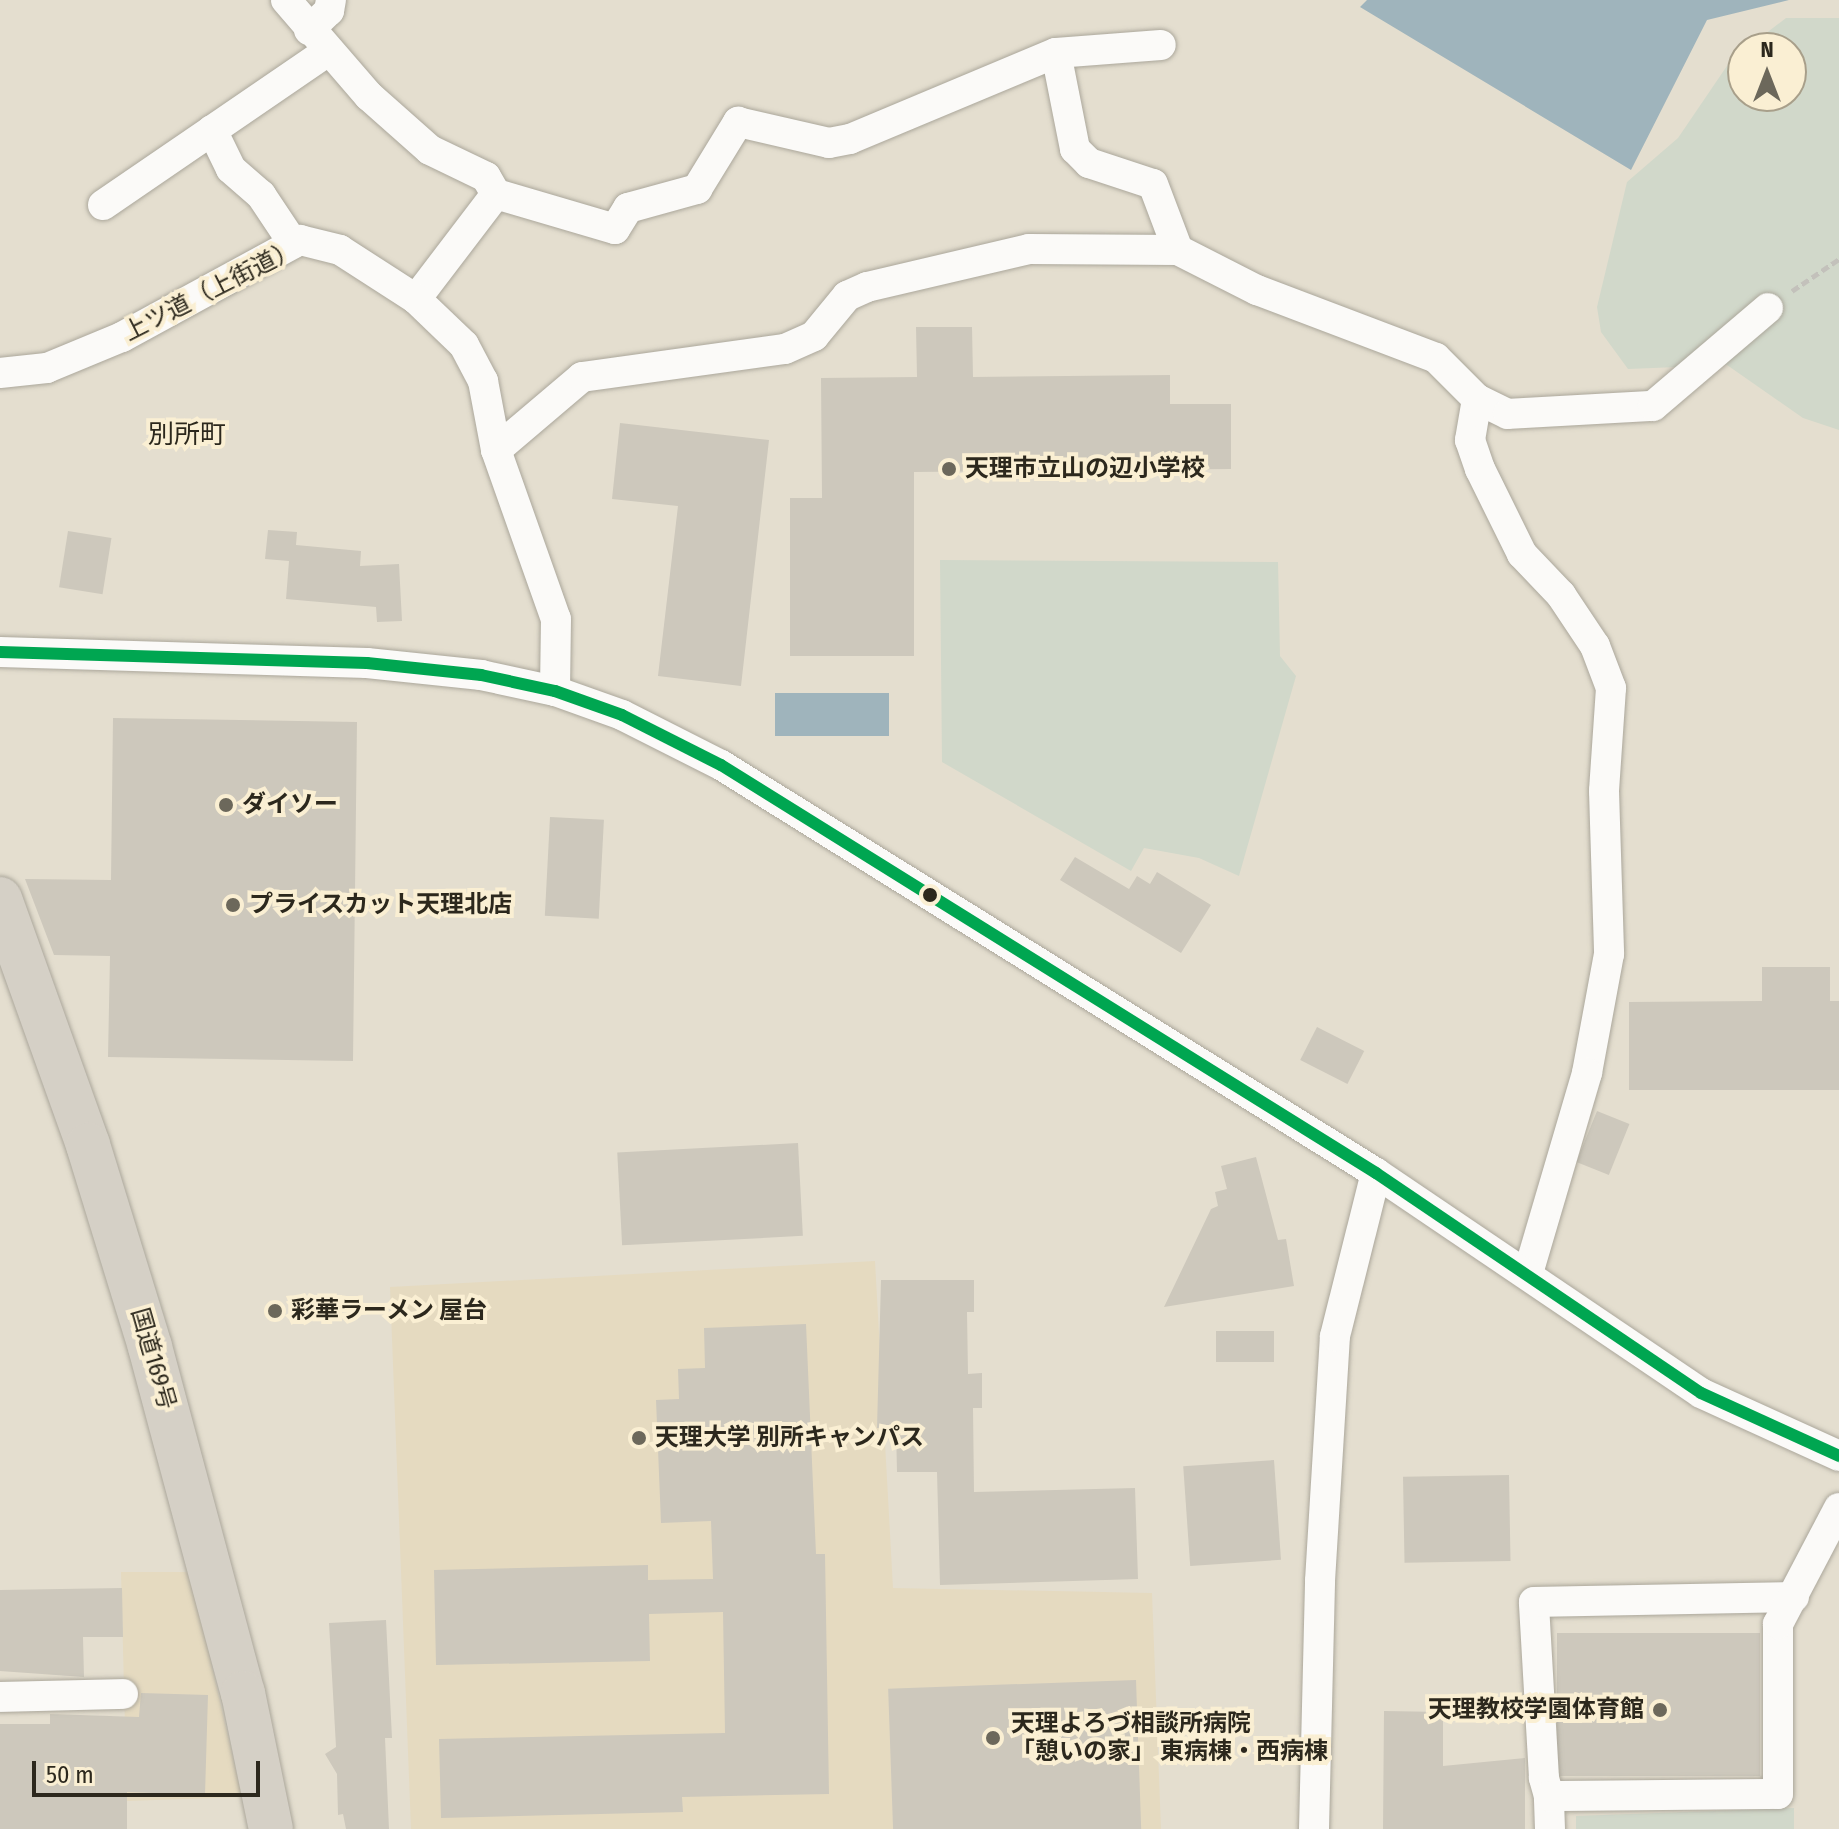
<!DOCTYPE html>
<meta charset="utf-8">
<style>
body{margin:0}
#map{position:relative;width:1839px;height:1829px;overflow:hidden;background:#e4decf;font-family:"Fira Sans Condensed","Noto Sans JP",sans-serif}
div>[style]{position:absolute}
.built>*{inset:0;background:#e5dac0}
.green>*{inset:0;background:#d1d8ca}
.water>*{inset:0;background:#9fb4bc;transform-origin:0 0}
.building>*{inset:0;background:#cdc8bc;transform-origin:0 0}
.path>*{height:5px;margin-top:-2.5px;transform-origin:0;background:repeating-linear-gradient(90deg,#c3c1bb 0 8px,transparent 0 12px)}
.roads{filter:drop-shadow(0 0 2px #aba79b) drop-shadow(0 0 2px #aba79b)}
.minor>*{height:30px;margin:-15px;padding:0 15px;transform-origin:15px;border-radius:15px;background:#fbfaf8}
.highway>*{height:44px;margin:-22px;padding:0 22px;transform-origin:22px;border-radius:22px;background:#d5d0c6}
.bus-1>*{height:12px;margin:-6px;padding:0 6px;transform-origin:6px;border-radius:6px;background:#00a651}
.dots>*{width:22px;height:22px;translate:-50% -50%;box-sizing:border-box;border:4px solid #faefd3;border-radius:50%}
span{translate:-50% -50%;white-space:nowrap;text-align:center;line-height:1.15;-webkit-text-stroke:8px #faefd3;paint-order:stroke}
.street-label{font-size:24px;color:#2c281d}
.poi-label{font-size:24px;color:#2c281d;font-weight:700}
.left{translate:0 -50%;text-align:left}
.right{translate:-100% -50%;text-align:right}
.neighbourhood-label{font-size:26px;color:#2c281d}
.north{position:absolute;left:1727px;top:32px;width:80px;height:80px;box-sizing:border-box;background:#faefd3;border:2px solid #a89f8a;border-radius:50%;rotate:0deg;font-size:22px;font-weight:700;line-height:32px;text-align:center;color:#2c281d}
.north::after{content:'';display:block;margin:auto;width:28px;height:36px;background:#6c685b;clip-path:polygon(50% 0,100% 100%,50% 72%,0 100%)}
.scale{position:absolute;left:32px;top:1761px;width:228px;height:36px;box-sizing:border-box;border:4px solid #2c281d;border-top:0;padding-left:10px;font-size:24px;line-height:28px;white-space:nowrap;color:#2c281d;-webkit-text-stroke:6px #faefd3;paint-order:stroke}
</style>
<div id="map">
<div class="built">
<div style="clip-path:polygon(875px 1261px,893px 1588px,1152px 1593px,1161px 1829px,411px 1829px,390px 1287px)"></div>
<div style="clip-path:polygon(121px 1572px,190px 1572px,242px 1797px,127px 1801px)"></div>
</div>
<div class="green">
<div style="clip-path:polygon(1786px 18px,1839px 18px,1839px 430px,1803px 418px,1727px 365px,1628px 369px,1601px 332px,1597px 307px,1627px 182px,1678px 138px,1731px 60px,1743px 51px,1743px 96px,1791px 96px,1791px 48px,1747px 48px)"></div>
<div style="clip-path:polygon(940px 560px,1278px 562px,1280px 656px,1296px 676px,1239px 876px,1199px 858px,1144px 848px,1131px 871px,942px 762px)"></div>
<div style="clip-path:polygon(1794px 1808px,1794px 1829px,1576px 1829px,1576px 1816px)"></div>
</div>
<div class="water">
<div style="clip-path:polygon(1367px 0,1789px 0,1707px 20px,1631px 170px,1360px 7px)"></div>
<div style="left:775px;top:693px;width:114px;height:43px"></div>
</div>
<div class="building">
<div style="clip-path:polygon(916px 327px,972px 327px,973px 377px,1170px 375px,1170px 404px,1231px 404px,1231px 469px,914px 472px,914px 656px,790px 656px,790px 498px,822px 498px,821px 378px,917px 377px)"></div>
<div style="clip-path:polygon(620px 423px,769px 440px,741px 686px,658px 676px,678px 506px,612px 499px)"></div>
<div style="clip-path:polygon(268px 530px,297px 532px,296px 545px,361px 551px,360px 566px,399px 564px,402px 621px,377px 622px,376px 607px,286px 599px,289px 561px,265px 559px)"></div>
<div style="left:68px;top:531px;width:44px;height:57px;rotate:9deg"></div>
<div style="clip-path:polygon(113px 718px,357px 722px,353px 1061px,108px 1057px,110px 956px,54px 955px,25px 879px,111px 880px)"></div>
<div style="left:550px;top:817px;width:54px;height:99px;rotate:3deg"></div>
<div style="clip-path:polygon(1075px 857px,1129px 889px,1137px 876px,1150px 884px,1157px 872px,1211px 905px,1181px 953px,1060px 880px)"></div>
<div style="clip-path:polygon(1762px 967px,1830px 967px,1830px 1001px,1839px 1001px,1839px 1090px,1629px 1090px,1629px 1002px,1762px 1001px)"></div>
<div style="left:1317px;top:1027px;width:53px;height:37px;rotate:27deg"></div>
<div style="left:1597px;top:1111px;width:35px;height:55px;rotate:22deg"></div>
<div style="left:798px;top:1143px;width:93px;height:181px;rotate:87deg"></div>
<div style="clip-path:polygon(1256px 1157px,1278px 1240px,1286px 1239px,1294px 1286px,1164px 1307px,1211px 1209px,1218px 1206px,1215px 1192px,1227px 1189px,1221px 1166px)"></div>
<div style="clip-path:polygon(881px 1280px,974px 1280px,974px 1312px,967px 1312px,968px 1374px,982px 1373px,982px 1408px,973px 1408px,974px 1492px,1135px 1488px,1138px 1579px,940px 1585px,937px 1472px,897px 1472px,896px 1428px,877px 1428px)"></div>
<div style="clip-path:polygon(806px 1324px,816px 1554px,825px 1554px,829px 1794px,682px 1797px,683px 1812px,441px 1818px,439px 1739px,725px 1733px,723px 1612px,649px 1614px,650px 1661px,436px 1665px,434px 1570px,648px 1565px,648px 1580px,713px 1579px,711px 1521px,661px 1523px,656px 1400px,679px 1399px,678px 1369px,705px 1368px,704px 1328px)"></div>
<div style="left:1216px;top:1331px;width:58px;height:31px"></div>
<div style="left:1274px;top:1460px;width:100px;height:91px;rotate:86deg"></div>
<div style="left:1509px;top:1475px;width:86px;height:106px;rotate:89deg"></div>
<div style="clip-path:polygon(122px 1588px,123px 1637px,83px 1637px,84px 1677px,0 1671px,0 1590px)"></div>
<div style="clip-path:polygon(386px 1620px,392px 1738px,385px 1738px,389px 1829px,346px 1829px,343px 1814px,338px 1815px,337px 1774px,325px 1754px,336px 1747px,329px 1623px)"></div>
<div style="left:1760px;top:1633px;width:143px;height:203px;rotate:90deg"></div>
<div style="left:1136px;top:1680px;width:149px;height:248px;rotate:88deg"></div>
<div style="clip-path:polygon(141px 1693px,208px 1695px,205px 1795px,127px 1792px,127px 1829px,0 1829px,0 1724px,50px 1724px,50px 1714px,139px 1717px)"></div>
<div style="clip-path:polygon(1384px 1711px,1443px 1712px,1443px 1766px,1525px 1758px,1525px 1829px,1383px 1829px)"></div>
</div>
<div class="path">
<div style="left:1792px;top:291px;width:57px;rotate:-34.2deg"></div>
</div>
<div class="roads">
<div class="minor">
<div style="left:286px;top:0;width:127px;rotate:49.2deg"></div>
<div style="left:369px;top:96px;width:81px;rotate:41.5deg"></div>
<div style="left:430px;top:150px;width:62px;rotate:25.7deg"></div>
<div style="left:486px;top:177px;width:20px;rotate:60deg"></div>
<div style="left:496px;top:194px;width:132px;rotate:127.3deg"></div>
<div style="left:309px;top:30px;width:28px;rotate:-44deg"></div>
<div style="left:329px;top:11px;width:11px;rotate:-80deg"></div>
<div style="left:1056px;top:53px;width:98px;rotate:78.8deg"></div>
<div style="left:1075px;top:149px;width:20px;rotate:45deg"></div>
<div style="left:1089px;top:163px;width:67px;rotate:18.2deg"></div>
<div style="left:1153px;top:184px;width:71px;rotate:69.3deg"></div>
<div style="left:212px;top:130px;width:43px;rotate:64deg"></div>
<div style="left:231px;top:169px;width:40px;rotate:41deg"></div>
<div style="left:261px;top:195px;width:58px;rotate:56.3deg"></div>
<div style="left:496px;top:194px;width:124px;rotate:16.4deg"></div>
<div style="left:615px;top:229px;width:25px;rotate:-58deg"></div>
<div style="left:628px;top:208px;width:72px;rotate:-15.4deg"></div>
<div style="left:697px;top:189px;width:79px;rotate:-58.5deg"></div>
<div style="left:738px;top:122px;width:93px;rotate:13deg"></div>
<div style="left:829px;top:143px;width:21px;rotate:-11deg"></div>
<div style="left:850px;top:139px;width:223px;rotate:-22.7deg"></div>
<div style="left:1056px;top:53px;width:105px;rotate:-4.4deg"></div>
<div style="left:103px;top:205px;width:273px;rotate:-34.4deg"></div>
<div style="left:0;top:373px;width:47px;rotate:-6.1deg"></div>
<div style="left:47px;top:368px;width:81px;rotate:-22.5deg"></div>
<div style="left:122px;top:337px;width:203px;rotate:-28.6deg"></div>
<div style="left:300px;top:240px;width:41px;rotate:14deg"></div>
<div style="left:340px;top:250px;width:90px;rotate:32.8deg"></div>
<div style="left:416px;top:299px;width:66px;rotate:43.8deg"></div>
<div style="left:464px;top:345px;width:41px;rotate:62.2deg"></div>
<div style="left:483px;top:381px;width:70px;rotate:79.3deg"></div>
<div style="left:496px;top:450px;width:179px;rotate:70.5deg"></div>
<div style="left:556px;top:619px;width:72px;rotate:90.8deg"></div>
<div style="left:1477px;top:399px;width:42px;rotate:99.7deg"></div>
<div style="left:1470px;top:440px;width:31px;rotate:71deg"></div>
<div style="left:1480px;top:469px;width:95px;rotate:63.7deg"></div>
<div style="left:1522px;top:554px;width:57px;rotate:46.4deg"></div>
<div style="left:1561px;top:595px;width:61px;rotate:56.3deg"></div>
<div style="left:1595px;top:646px;width:45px;rotate:69.1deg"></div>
<div style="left:1611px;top:688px;width:103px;rotate:93.9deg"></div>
<div style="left:1604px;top:791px;width:163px;rotate:88.2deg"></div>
<div style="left:1609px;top:954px;width:121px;rotate:100.5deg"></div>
<div style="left:1587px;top:1073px;width:209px;rotate:106.4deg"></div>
<div style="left:496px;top:450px;width:113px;rotate:-40.3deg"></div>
<div style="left:582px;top:377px;width:205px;rotate:-7.9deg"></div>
<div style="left:785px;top:349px;width:32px;rotate:-24deg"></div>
<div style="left:814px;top:336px;width:52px;rotate:-50.5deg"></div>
<div style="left:847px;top:296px;width:22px;rotate:-24deg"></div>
<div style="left:867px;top:287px;width:166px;rotate:-13.2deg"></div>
<div style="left:1029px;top:249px;width:149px;rotate:0.4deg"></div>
<div style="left:1178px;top:250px;width:89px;rotate:26.9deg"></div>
<div style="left:1257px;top:290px;width:191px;rotate:20.8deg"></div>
<div style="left:1436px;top:358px;width:58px;rotate:45deg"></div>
<div style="left:1477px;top:399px;width:34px;rotate:26deg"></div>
<div style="left:1508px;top:414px;width:145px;rotate:-3.2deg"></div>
<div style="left:1653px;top:406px;width:151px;rotate:-40.4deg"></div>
<div style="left:0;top:652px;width:367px;rotate:1.7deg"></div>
<div style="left:367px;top:663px;width:115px;rotate:6deg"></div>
<div style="left:481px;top:675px;width:76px;rotate:12.2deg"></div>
<div style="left:555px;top:691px;width:71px;rotate:19.7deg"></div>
<div style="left:622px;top:715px;width:111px;rotate:26.8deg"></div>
<div style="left:721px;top:765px;width:772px;rotate:31.92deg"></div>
<div style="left:1376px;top:1173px;width:392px;rotate:34.1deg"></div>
<div style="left:1701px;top:1393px;width:152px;rotate:24.5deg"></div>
<div style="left:0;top:1697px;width:123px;rotate:-1.4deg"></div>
<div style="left:1549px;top:1796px;width:19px;rotate:-106deg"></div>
<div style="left:1544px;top:1778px;width:176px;rotate:-93.3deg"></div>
<div style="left:1534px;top:1602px;width:260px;rotate:-1.1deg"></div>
<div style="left:1314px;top:1829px;width:248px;rotate:-88.6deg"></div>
<div style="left:1320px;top:1581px;width:245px;rotate:-86.5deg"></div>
<div style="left:1335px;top:1336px;width:168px;rotate:-75.9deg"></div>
<div style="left:1550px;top:1829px;width:33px;rotate:-92deg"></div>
<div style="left:1549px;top:1796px;width:229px;rotate:-0.5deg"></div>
<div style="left:1778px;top:1794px;width:170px;rotate:-90deg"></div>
<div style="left:1778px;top:1624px;width:131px;rotate:-62.3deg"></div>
</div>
<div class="highway">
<div style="left:0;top:899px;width:261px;rotate:70.3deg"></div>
<div style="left:88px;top:1145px;width:211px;rotate:72.9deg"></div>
<div style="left:150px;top:1347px;width:358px;rotate:75deg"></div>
<div style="left:243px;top:1693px;width:139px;rotate:78.4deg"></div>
</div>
</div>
<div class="bus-1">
<div style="left:0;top:652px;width:367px;rotate:1.7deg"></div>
<div style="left:367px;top:663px;width:115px;rotate:6deg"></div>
<div style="left:481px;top:675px;width:76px;rotate:12.2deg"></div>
<div style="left:555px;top:691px;width:71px;rotate:19.7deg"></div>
<div style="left:622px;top:715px;width:111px;rotate:26.8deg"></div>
<div style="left:721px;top:765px;width:772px;rotate:31.92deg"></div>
<div style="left:1376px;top:1173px;width:392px;rotate:34.1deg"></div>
<div style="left:1701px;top:1393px;width:152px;rotate:24.5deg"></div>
</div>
<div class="dots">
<div style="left:949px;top:469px;background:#6c685b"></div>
<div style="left:226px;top:805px;background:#6c685b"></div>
<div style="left:930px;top:895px;background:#2c281d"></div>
<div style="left:233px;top:905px;background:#6c685b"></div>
<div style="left:275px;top:1311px;background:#6c685b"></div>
<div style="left:639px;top:1438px;background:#6c685b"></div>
<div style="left:1660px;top:1710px;background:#6c685b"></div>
<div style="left:993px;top:1738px;background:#6c685b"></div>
</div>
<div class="street-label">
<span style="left:211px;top:291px;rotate:-27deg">上ツ道（上街道）</span>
<span style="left:153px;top:1359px;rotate:74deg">国道169号</span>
</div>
<div class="poi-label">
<span class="left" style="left:965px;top:469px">天理市立山の辺小学校</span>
<span class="left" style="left:242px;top:805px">ダイソー</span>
<span class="left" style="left:249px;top:905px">プライスカット天理北店</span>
<span class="left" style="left:291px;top:1311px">彩華ラーメン 屋台</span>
<span class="left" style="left:655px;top:1438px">天理大学 別所キャンパス</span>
<span class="right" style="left:1644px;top:1710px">天理教校学園体育館</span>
<span class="left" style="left:1011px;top:1738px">天理よろづ相談所病院<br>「憩いの家」 東病棟・西病棟</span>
</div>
<div class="neighbourhood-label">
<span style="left:187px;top:435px">別所町</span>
</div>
<div class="north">N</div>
<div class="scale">50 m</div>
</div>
